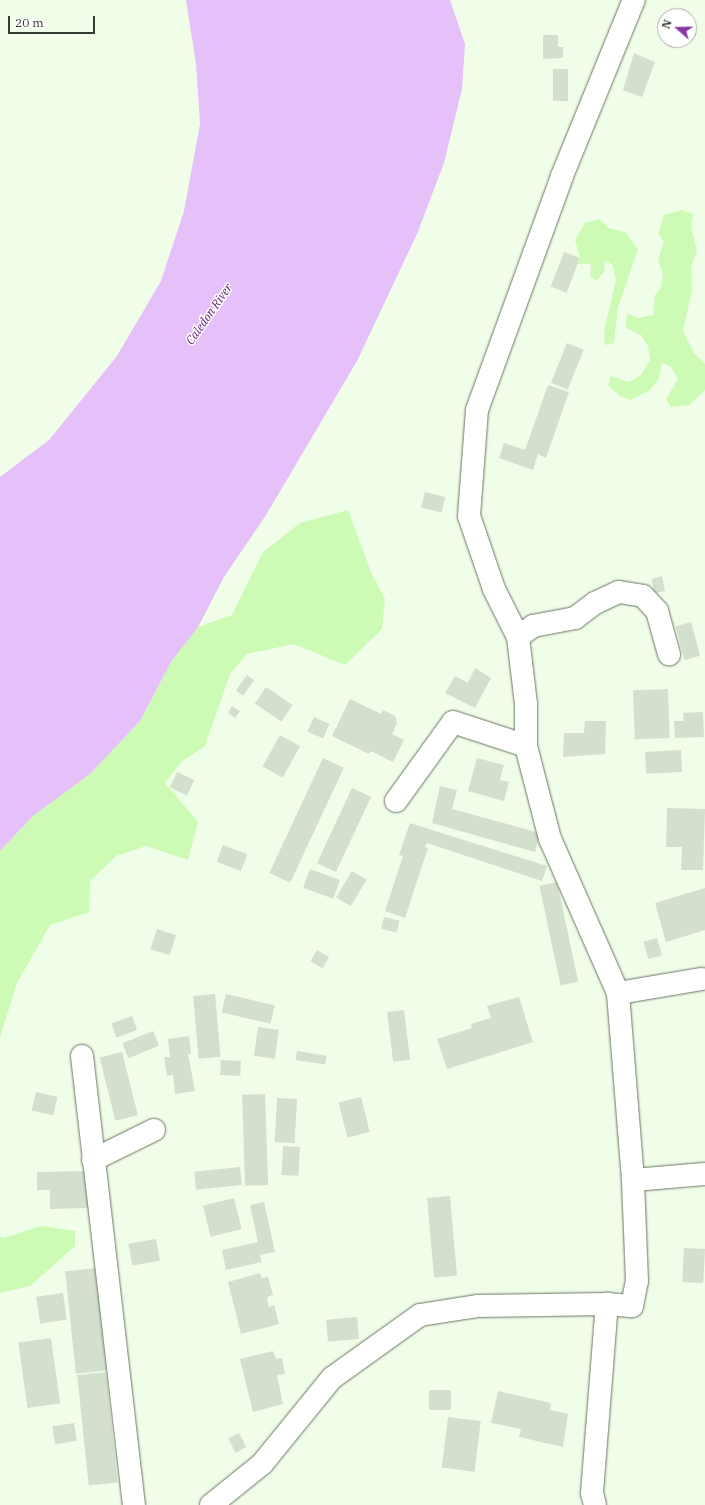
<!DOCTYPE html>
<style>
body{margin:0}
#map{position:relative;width:705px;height:1505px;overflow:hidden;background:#f0fde9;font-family:"IBM Plex Serif",serif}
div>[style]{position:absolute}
.green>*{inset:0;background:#cdfbb5}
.water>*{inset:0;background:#e5c0f9}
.building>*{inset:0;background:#d3e0cd;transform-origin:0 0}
.roads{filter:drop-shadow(0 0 1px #6a7664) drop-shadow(0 0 1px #6a7664)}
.minor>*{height:22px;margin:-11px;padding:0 11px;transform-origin:11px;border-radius:11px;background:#fff}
span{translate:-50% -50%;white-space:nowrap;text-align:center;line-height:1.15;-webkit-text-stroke:3px #fff;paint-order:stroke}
.water-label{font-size:12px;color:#5c2375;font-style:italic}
.north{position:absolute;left:657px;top:8px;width:40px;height:40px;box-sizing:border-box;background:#fff;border:1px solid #aeb0ad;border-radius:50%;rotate:290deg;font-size:11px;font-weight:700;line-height:16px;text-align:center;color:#353a33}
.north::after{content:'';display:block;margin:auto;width:14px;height:18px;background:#8638a9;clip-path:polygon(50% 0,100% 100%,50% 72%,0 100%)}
.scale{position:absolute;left:8px;top:16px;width:87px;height:18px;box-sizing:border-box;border:2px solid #353a33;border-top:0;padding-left:5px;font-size:12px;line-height:14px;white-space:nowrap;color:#353a33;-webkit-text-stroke:3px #fff;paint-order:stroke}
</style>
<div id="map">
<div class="green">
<div style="clip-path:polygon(682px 210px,693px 214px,691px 227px,697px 251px,691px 267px,692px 290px,683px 331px,694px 353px,705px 364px,705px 390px,689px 405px,671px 407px,666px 399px,678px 379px,671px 367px,662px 363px,658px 380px,649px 391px,630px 400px,620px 396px,608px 385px,611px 376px,629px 382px,641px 375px,650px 360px,648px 346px,641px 335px,626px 328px,627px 314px,639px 318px,653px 315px,655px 295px,661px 287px,663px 274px,658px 260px,664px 242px,658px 234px,664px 215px)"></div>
<div style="clip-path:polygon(600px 219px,608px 228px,625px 232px,638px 249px,618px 308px,614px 343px,605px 345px,604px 331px,616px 280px,613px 265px,605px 260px,604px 272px,596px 281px,590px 276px,591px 264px,578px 264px,580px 258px,575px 240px,585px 223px)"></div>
<div style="clip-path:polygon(348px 510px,371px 572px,385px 599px,382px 629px,345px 665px,294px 644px,247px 654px,230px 674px,205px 746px,181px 762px,165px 783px,198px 822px,188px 860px,146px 846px,116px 856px,90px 881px,89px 912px,50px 925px,17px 983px,0 1037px,0 851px,33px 816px,90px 774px,140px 721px,171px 662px,198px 627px,232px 615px,263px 552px,300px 523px)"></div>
<div style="clip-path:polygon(41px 1226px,75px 1231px,75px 1246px,30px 1286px,0 1293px,0 1236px,4px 1238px)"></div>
</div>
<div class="water">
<div style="clip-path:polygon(186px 0,450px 0,465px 44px,462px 89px,444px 163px,417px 234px,357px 361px,266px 515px,224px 577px,198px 627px,171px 662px,140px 721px,90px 774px,33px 816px,0 851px,0 477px,49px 440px,117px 356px,161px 281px,184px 211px,200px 124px,196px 64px)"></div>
</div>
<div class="building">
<div style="clip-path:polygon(543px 35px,558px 35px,558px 47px,563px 47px,563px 58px,543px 59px)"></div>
<div style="clip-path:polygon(634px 53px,655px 62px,642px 97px,623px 90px)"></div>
<div style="left:553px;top:69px;width:15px;height:32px"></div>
<div style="left:564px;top:252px;width:17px;height:37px;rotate:21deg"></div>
<div style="left:567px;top:343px;width:18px;height:43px;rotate:22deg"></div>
<div style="clip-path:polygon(548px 385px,569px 392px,546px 458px,538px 454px,533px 470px,499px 458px,504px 443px,525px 450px)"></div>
<div style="left:425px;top:492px;width:21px;height:16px;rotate:14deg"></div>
<div style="clip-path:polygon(662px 576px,665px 591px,654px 593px,652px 579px)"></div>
<div style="left:691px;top:622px;width:35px;height:16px;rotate:75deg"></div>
<div style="clip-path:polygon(475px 668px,491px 678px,475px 708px,445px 693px,455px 676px,468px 683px)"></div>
<div style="left:247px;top:675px;width:9px;height:19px;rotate:36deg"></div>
<div style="left:266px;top:687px;width:32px;height:20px;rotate:34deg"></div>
<div style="left:668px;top:689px;width:49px;height:35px;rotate:88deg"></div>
<div style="clip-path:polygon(350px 699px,381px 714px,383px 710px,395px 716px,397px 723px,392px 734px,404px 740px,393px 762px,371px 751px,369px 754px,332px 736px)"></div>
<div style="clip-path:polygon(232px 706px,240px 711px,235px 718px,228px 713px)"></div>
<div style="clip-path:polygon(703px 712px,704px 737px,675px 738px,674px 721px,684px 721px,683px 713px)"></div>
<div style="left:314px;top:717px;width:17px;height:16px;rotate:24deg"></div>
<div style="clip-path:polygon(585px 721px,606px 721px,605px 754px,563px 757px,564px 733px,584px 733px)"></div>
<div style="left:280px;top:735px;width:23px;height:36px;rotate:29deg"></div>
<div style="left:681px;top:750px;width:22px;height:36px;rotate:87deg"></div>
<div style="left:323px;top:758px;width:23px;height:127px;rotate:25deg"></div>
<div style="clip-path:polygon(477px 758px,504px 765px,500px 780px,509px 782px,504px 801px,468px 791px)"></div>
<div style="left:177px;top:772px;width:19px;height:17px;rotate:25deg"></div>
<div style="clip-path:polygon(440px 786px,457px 790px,452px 809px,540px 833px,535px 852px,432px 823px)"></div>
<div style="left:352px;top:788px;width:21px;height:83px;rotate:25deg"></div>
<div style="clip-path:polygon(667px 808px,705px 809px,703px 870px,681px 870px,682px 847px,666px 847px)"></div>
<div style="clip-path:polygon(410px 823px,547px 866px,542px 881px,427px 843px,425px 847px,428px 848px,405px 918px,385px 911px,403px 856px,399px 855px)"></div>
<div style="left:223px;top:845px;width:26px;height:18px;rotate:21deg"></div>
<div style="left:310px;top:869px;width:32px;height:20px;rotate:20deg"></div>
<div style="left:352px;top:871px;width:17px;height:31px;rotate:31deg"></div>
<div style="left:557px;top:882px;width:102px;height:18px;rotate:78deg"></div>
<div style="clip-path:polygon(705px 888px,705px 930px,666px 942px,655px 903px)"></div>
<div style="left:384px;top:917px;width:16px;height:12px;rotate:14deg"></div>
<div style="left:157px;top:929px;width:20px;height:21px;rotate:18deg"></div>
<div style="left:657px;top:938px;width:18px;height:14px;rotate:74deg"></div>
<div style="left:317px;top:950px;width:14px;height:13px;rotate:30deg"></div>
<div style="left:215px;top:994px;width:63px;height:22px;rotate:85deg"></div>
<div style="left:226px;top:994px;width:50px;height:19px;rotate:13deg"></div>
<div style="clip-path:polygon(519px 997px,533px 1042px,447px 1069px,437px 1039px,472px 1028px,471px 1024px,491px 1018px,487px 1006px)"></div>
<div style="left:404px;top:1010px;width:50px;height:17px;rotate:83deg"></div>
<div style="left:132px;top:1016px;width:15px;height:22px;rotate:70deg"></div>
<div style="left:258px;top:1027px;width:21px;height:29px;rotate:8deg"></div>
<div style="left:153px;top:1031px;width:16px;height:33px;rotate:68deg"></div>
<div style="clip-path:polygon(189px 1036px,191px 1054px,188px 1054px,195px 1091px,175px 1094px,173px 1075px,167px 1076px,164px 1057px,170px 1057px,168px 1039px)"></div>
<div style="left:297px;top:1051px;width:30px;height:9px;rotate:9deg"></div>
<div style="left:122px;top:1052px;width:65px;height:23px;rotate:76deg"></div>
<div style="left:221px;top:1060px;width:20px;height:15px;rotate:3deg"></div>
<div style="left:36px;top:1092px;width:22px;height:19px;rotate:13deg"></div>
<div style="left:265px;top:1094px;width:91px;height:23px;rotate:88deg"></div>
<div style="left:361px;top:1097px;width:36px;height:23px;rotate:76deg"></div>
<div style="left:277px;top:1098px;width:20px;height:44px;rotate:3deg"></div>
<div style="left:283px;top:1146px;width:17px;height:29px;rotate:3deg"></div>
<div style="left:240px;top:1167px;width:18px;height:46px;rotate:84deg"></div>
<div style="clip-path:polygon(88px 1171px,88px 1208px,50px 1209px,50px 1190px,37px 1190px,37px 1172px)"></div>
<div style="left:450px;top:1196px;width:80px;height:23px;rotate:85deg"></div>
<div style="left:234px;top:1198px;width:32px;height:32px;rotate:76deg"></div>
<div style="clip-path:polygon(264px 1202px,275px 1252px,260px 1255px,262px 1262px,226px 1270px,222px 1250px,258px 1242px,250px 1205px)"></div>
<div style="left:156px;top:1239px;width:22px;height:28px;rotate:80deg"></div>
<div style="left:684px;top:1248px;width:21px;height:34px;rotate:3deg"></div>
<div style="left:96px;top:1268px;width:103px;height:31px;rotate:84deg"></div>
<div style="clip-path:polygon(260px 1273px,262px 1278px,268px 1277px,273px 1295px,267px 1297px,269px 1307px,274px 1305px,279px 1324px,241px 1334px,228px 1282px)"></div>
<div style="left:63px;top:1293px;width:27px;height:27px;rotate:82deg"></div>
<div style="left:357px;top:1317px;width:22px;height:31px;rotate:85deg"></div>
<div style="left:51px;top:1338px;width:66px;height:33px;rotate:82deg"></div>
<div style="clip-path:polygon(273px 1351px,276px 1359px,282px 1358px,285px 1374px,277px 1375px,283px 1404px,253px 1412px,240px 1359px)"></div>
<div style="left:106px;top:1372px;width:111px;height:29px;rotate:84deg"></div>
<div style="left:429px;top:1390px;width:22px;height:20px"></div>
<div style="clip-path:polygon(498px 1391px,551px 1403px,550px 1410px,568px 1414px,563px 1447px,519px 1437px,521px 1429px,491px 1423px)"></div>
<div style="left:448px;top:1417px;width:33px;height:51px;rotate:7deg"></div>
<div style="left:74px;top:1423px;width:18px;height:22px;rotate:81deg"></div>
<div style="left:239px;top:1433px;width:16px;height:12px;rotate:63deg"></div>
</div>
<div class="roads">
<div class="minor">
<div style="left:518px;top:637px;width:19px;rotate:-36deg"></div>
<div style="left:533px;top:626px;width:43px;rotate:-10.8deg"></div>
<div style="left:575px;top:618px;width:25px;rotate:-37deg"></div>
<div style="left:595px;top:603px;width:26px;rotate:-25deg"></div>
<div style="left:619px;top:592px;width:24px;rotate:9deg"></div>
<div style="left:643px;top:596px;width:21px;rotate:47deg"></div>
<div style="left:657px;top:611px;width:45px;rotate:74.4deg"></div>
<div style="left:396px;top:801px;width:97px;rotate:-54.2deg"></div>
<div style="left:453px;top:722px;width:77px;rotate:18.2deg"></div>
<div style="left:618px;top:993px;width:85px;rotate:-9.5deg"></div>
<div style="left:82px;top:1056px;width:452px;rotate:83.4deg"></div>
<div style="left:93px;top:1160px;width:68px;rotate:-26.2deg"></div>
<div style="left:633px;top:1180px;width:72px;rotate:-4.8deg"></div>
<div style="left:211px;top:1505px;width:65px;rotate:-38.8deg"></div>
<div style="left:262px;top:1464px;width:111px;rotate:-50.9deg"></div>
<div style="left:332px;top:1378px;width:108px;rotate:-35.6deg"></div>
<div style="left:420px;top:1315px;width:59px;rotate:-8.8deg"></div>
<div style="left:478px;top:1306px;width:129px;rotate:-0.9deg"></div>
<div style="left:607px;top:1304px;width:25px;rotate:5deg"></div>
<div style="left:632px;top:1306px;width:25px;rotate:-79deg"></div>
<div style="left:637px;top:1281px;width:101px;rotate:-92.3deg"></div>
<div style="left:633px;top:1180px;width:188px;rotate:-94.6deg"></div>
<div style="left:618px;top:993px;width:168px;rotate:-113.8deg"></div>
<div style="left:550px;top:839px;width:96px;rotate:-104.5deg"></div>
<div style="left:526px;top:746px;width:42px;rotate:-90deg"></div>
<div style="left:526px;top:704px;width:67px;rotate:-96.8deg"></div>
<div style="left:518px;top:637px;width:54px;rotate:-116.6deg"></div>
<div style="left:494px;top:589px;width:77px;rotate:-108.9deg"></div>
<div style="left:469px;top:516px;width:106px;rotate:-85.7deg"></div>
<div style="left:477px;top:410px;width:249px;rotate:-70deg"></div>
<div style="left:562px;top:176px;width:190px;rotate:-67.8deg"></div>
<div style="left:595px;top:1505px;width:12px;rotate:-104deg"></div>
<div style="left:592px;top:1493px;width:190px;rotate:-85.5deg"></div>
</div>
</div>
<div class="water-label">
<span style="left:209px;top:314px;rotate:-55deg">Caledon River</span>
</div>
<div class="north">N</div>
<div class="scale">20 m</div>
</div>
